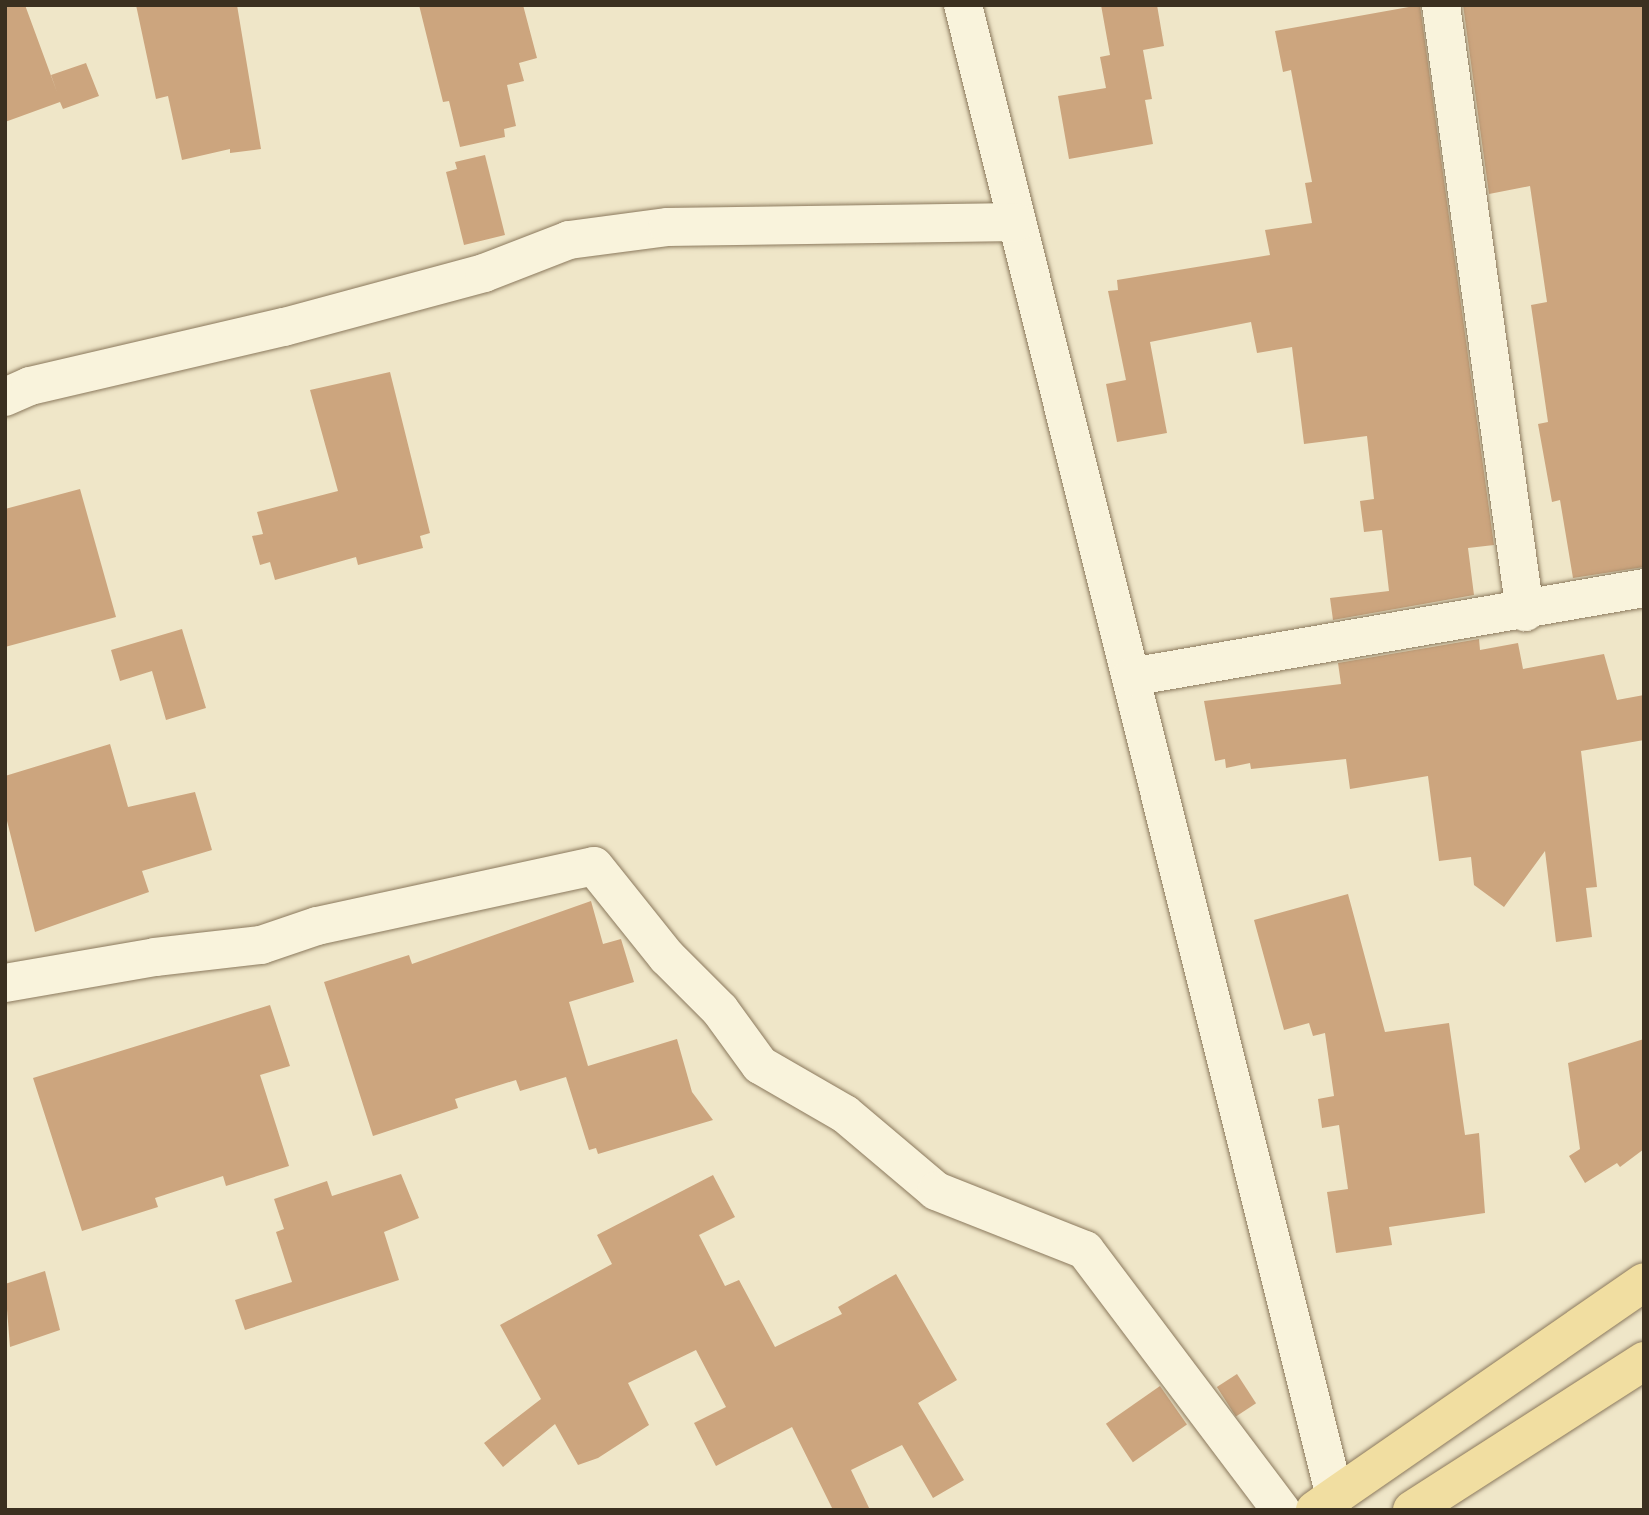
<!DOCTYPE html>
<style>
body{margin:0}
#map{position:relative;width:1649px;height:1515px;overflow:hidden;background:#efe6c8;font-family:"Noto Serif",serif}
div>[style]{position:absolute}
.building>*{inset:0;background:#cca57e;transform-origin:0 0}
.roads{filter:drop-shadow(0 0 2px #8b795d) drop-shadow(0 0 2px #8b795d)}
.minor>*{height:38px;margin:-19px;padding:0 19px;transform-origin:19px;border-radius:19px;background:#f9f3dc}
.major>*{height:38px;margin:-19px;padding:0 19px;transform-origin:19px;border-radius:19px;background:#f1dea1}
span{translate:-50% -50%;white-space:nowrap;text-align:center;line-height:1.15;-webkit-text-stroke:5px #f6f0d8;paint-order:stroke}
.frame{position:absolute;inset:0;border:7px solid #3b3020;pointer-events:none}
</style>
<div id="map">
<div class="building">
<div style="clip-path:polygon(5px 5px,25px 5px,57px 92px,51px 75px,86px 63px,99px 96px,63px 109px,60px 102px,5px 122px)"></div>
<div style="clip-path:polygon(136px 5px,237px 5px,261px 149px,230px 153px,230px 149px,182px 160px,168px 96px,156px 99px)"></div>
<div style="clip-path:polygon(419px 5px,523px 5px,537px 58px,519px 63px,524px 81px,507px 85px,516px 126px,504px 129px,505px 137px,460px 147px,449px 101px,443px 102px)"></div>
<div style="clip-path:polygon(1101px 5px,1157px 5px,1164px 46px,1143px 50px,1152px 99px,1145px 100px,1153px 144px,1069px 159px,1058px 96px,1106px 88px,1100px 57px,1110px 55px)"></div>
<div style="clip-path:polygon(1420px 5px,1494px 545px,1468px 548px,1474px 595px,1333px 620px,1330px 598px,1389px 591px,1382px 530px,1364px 532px,1360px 501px,1374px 499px,1367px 436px,1304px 444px,1292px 347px,1257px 353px,1251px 322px,1150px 342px,1167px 433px,1117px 442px,1106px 384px,1126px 380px,1108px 291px,1118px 290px,1117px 280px,1270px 255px,1265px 230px,1312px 223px,1305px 183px,1312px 182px,1291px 70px,1283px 72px,1275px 31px)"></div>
<div style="clip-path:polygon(1463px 5px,1644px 5px,1644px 567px,1573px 578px,1560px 500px,1552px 502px,1538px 424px,1548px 422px,1531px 305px,1547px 302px,1530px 186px,1489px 194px)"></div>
<div style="clip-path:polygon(485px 155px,505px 235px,464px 245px,446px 172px,457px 169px,455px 162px)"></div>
<div style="clip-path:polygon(390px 372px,430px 533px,420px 536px,423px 548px,358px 565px,356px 557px,275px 580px,270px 562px,260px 565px,252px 536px,263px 534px,257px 512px,338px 491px,310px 390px)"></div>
<div style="clip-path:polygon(80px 489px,116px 617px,5px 647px,5px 509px)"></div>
<div style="clip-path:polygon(182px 629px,206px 708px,166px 720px,152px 671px,120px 681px,111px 650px)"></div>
<div style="clip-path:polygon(1479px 639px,1480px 650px,1518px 643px,1523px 669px,1604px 654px,1617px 700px,1644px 695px,1644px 740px,1581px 751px,1597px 887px,1586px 888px,1592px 937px,1556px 942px,1545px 851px,1504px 907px,1474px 885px,1471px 857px,1439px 861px,1428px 776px,1350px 789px,1346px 759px,1251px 769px,1250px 763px,1226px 768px,1225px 759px,1215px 761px,1204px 701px,1341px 684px,1338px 663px)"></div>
<div style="clip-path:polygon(110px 744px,128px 807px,195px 792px,212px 850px,142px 871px,149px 892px,35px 932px,5px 813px,5px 776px)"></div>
<div style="clip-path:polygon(1348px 894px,1385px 1032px,1449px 1023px,1465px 1135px,1479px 1133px,1485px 1213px,1389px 1227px,1392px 1245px,1336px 1253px,1327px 1192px,1348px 1189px,1339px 1125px,1322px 1128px,1318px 1099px,1334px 1096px,1325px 1033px,1313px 1036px,1309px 1023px,1284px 1030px,1254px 920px)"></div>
<div style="clip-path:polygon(591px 901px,603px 944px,621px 939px,634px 982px,569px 1002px,588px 1066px,677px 1039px,692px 1092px,713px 1120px,598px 1154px,596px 1148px,589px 1150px,566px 1077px,520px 1091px,516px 1080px,455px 1099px,458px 1108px,373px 1136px,324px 982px,409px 955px,412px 964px)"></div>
<div style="clip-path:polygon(270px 1005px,290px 1066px,260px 1075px,289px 1166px,226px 1186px,223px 1176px,155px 1198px,158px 1207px,82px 1231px,33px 1078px)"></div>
<div style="clip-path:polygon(1644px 1039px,1644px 1149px,1620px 1167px,1617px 1163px,1585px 1183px,1569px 1156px,1580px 1149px,1568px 1063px)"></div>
<div style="clip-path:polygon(401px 1174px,419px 1218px,384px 1232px,399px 1280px,245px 1330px,235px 1300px,292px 1282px,276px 1232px,284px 1229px,274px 1199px,327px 1181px,332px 1196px)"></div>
<div style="clip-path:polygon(713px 1175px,735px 1217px,699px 1235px,725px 1286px,739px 1280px,775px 1347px,842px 1314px,838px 1307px,896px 1274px,957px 1380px,918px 1403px,964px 1480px,933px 1498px,902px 1445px,851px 1470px,870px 1510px,833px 1510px,792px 1427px,716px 1466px,694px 1423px,726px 1407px,696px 1350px,628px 1383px,649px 1425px,598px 1458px,578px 1465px,555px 1424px,503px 1467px,484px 1443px,541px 1399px,500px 1325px,612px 1264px,597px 1235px)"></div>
<div style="clip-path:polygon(45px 1271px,60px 1330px,10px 1347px,5px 1284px)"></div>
<div style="left:1237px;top:1374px;width:35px;height:24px;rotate:57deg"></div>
<div style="left:1160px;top:1386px;width:47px;height:66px;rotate:55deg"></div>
</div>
<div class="roads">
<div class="minor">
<div style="left:963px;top:5px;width:1538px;rotate:76deg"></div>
<div style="left:1441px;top:5px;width:613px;rotate:82.12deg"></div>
<div style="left:5px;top:397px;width:27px;rotate:-24deg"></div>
<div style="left:30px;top:386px;width:261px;rotate:-13.1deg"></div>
<div style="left:284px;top:327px;width:207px;rotate:-15.1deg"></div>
<div style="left:484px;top:273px;width:91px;rotate:-21.2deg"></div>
<div style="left:569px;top:240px;width:100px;rotate:-7.5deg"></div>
<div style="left:668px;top:227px;width:349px;rotate:-0.8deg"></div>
<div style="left:1131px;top:677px;width:521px;rotate:-9.84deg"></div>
<div style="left:5px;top:983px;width:152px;rotate:-9.8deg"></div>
<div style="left:155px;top:957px;width:107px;rotate:-6.5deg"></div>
<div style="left:261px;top:945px;width:59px;rotate:-18.7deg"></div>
<div style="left:317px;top:926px;width:283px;rotate:-12.2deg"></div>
<div style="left:594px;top:866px;width:117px;rotate:51.3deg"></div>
<div style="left:667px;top:957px;width:75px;rotate:45deg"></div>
<div style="left:720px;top:1010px;width:68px;rotate:54deg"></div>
<div style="left:760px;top:1065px;width:98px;rotate:30deg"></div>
<div style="left:845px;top:1114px;width:119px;rotate:40.2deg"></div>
<div style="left:936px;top:1191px;width:160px;rotate:21.6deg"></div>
<div style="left:1085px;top:1250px;width:326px;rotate:53deg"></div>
</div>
<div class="major">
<div style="left:1315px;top:1510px;width:400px;rotate:-34.7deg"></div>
<div style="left:1412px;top:1510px;width:276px;rotate:-32.7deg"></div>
</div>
</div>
<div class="frame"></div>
</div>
